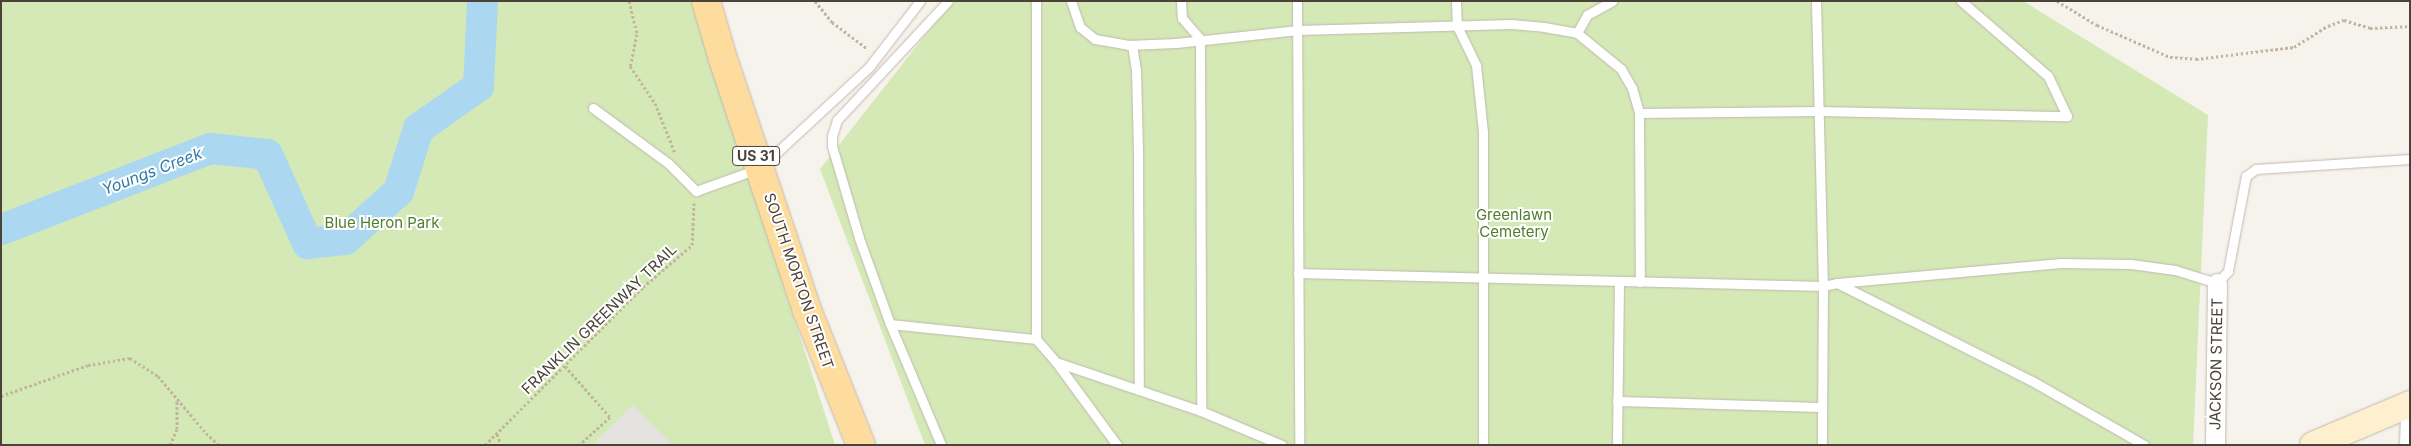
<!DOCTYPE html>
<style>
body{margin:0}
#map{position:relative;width:2411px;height:446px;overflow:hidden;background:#f6f2ec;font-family:Inter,sans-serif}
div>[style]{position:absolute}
.green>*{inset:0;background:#d5e9b6}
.parking>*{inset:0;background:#e5e3e0}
.river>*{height:31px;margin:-15.5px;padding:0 15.5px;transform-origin:15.5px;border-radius:15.5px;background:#abd8f0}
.path>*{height:3px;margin-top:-1.5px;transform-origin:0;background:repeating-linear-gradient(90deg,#c3b4a0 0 2.5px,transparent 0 5px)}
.roads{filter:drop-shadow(0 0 1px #c1b9ae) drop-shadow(0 0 1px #c1b9ae)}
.lane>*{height:9px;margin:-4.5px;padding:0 4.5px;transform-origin:4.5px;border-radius:4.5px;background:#fff}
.street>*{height:19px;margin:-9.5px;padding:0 9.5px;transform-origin:9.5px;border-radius:9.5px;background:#fff}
.secondary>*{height:26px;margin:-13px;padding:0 13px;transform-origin:13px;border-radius:13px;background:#feefce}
.primary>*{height:28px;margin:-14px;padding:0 14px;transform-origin:14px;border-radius:14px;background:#fddc9e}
span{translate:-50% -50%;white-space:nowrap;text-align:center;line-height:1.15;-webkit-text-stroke:4px #fff;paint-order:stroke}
.shield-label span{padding:1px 4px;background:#fff;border:1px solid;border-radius:4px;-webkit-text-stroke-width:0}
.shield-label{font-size:14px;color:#4b4339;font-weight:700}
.park-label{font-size:15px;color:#507d2c}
.street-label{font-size:15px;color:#4b4339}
.water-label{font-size:16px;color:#2f7ba6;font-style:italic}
.frame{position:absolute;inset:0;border:2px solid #4b4339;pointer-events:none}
</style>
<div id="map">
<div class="green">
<div style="clip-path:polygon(1px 1px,692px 1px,835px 445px,1px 445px)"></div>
<div style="clip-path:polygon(952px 1px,2023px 1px,2208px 115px,2193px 445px,925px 445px,820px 169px)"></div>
</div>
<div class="parking">
<div style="clip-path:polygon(633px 405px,673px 445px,592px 445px)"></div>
</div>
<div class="river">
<div style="left:1px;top:229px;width:224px;rotate:-21.2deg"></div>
<div style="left:210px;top:148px;width:57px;rotate:6deg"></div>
<div style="left:267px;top:154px;width:98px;rotate:65.8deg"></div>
<div style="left:307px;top:243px;width:38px;rotate:-6deg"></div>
<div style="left:345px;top:239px;width:72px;rotate:-42.2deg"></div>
<div style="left:398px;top:191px;width:66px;rotate:-72.4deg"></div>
<div style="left:418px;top:128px;width:73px;rotate:-35deg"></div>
<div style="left:478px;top:86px;width:85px;rotate:-87.3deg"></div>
</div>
<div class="path">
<div style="left:629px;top:1px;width:34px;rotate:76deg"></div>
<div style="left:637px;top:34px;width:33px;rotate:102deg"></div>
<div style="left:630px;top:66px;width:45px;rotate:56deg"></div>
<div style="left:655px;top:103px;width:54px;rotate:68.2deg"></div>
<div style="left:815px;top:1px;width:27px;rotate:51deg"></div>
<div style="left:832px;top:22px;width:45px;rotate:36.9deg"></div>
<div style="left:2057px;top:1px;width:47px;rotate:31deg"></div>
<div style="left:2097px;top:25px;width:80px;rotate:23.7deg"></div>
<div style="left:2170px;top:57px;width:26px;rotate:4deg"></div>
<div style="left:2196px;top:59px;width:99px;rotate:-7deg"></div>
<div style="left:2294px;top:47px;width:40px;rotate:-32deg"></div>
<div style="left:2328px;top:26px;width:17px;rotate:-21deg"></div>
<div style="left:2344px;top:20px;width:27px;rotate:17deg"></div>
<div style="left:2370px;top:28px;width:40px;rotate:-2.9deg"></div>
<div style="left:565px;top:366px;width:68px;rotate:48.6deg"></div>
<div style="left:610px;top:417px;width:42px;rotate:137.9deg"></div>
<div style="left:1px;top:396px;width:92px;rotate:-19.6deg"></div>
<div style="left:88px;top:365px;width:43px;rotate:-9.5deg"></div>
<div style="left:130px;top:358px;width:33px;rotate:33deg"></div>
<div style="left:158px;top:376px;width:75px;rotate:49.9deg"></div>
<div style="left:206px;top:433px;width:18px;rotate:43deg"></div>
<div style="left:497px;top:434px;width:12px;rotate:70deg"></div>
<div style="left:170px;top:445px;width:17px;rotate:-66deg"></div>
<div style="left:177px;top:429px;width:29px;rotate:-90deg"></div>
<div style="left:485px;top:445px;width:223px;rotate:-45deg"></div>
<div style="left:643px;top:287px;width:65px;rotate:-40.6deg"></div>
<div style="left:692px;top:245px;width:42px;rotate:-87.3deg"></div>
</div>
<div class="roads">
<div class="lane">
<div style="left:948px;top:1px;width:163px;rotate:133deg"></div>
<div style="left:837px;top:120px;width:17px;rotate:107deg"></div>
<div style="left:832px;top:136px;width:10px;rotate:90deg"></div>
<div style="left:832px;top:146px;width:96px;rotate:73.6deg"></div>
<div style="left:859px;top:238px;width:91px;rotate:70.2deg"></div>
<div style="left:890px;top:324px;width:147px;rotate:5.9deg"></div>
<div style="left:1036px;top:339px;width:30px;rotate:49deg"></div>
<div style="left:1056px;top:362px;width:153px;rotate:18.7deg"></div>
<div style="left:1201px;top:411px;width:88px;rotate:22.8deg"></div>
<div style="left:1036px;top:1px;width:338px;rotate:90deg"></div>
<div style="left:1071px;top:1px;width:28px;rotate:71deg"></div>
<div style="left:1080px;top:27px;width:19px;rotate:39deg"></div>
<div style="left:1095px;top:39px;width:34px;rotate:10deg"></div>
<div style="left:1128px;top:45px;width:48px;rotate:-2.4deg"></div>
<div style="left:1176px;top:43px;width:123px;rotate:-6.1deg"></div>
<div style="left:1298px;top:30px;width:213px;rotate:-1.6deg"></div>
<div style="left:1511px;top:24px;width:33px;rotate:5deg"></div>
<div style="left:1544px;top:27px;width:34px;rotate:10deg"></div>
<div style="left:1577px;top:33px;width:57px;rotate:39.3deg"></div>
<div style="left:1621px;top:69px;width:22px;rotate:60deg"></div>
<div style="left:1632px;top:88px;width:26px;rotate:74deg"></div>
<div style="left:1639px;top:113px;width:180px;rotate:-0.6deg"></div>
<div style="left:1819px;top:111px;width:248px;rotate:1.2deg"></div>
<div style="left:2067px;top:116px;width:44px;rotate:-115.4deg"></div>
<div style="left:2048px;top:76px;width:115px;rotate:-139.2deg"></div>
<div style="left:1181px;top:1px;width:17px;rotate:87deg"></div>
<div style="left:1182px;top:18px;width:28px;rotate:49deg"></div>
<div style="left:1200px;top:39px;width:372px;rotate:89.8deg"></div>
<div style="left:1297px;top:1px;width:444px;rotate:89.7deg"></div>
<div style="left:1456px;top:1px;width:25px;rotate:88deg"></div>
<div style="left:1457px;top:26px;width:43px;rotate:64deg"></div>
<div style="left:1476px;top:65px;width:67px;rotate:84deg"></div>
<div style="left:1483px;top:132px;width:313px;rotate:90deg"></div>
<div style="left:1816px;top:1px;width:285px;rotate:88.6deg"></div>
<div style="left:1823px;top:286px;width:159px;rotate:90.4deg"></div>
<div style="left:1577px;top:33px;width:21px;rotate:-61deg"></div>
<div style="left:1587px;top:15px;width:29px;rotate:-29deg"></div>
<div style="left:1132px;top:45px;width:25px;rotate:81deg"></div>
<div style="left:1136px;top:70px;width:84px;rotate:88.6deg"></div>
<div style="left:1138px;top:154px;width:236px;rotate:89.8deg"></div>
<div style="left:593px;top:108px;width:93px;rotate:36.3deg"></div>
<div style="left:668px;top:163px;width:40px;rotate:45deg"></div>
<div style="left:696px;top:191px;width:68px;rotate:-19.8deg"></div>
<div style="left:760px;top:168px;width:149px;rotate:-42.8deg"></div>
<div style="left:869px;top:67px;width:83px;rotate:-52.3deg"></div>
<div style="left:1639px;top:113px;width:169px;rotate:89.7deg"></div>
<div style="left:1298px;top:273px;width:525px;rotate:1.42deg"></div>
<div style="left:1823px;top:286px;width:14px;rotate:-12deg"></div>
<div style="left:1837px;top:283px;width:218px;rotate:26.7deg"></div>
<div style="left:2032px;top:381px;width:129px;rotate:29.7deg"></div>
<div style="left:1837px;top:283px;width:225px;rotate:-5.1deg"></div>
<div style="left:2061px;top:263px;width:70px;rotate:0.8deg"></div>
<div style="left:2131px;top:264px;width:44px;rotate:7.8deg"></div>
<div style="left:2175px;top:270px;width:44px;rotate:17.2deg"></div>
<div style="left:2217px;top:283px;width:16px;rotate:-47deg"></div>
<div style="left:2228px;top:271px;width:97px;rotate:-79.3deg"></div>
<div style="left:2246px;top:176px;width:12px;rotate:-35deg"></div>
<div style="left:2256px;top:169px;width:154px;rotate:-3.7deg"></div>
<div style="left:890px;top:324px;width:131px;rotate:67.1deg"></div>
<div style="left:1056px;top:362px;width:103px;rotate:53.7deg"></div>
<div style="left:1617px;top:401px;width:205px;rotate:1.7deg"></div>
<div style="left:1617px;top:445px;width:164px;rotate:-89.3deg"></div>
<div style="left:2404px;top:445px;width:36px;rotate:-88deg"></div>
</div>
<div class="street">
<div style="left:2215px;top:445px;width:162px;rotate:-89.3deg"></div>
</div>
<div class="secondary">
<div style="left:2313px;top:445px;width:105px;rotate:-22.9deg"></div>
</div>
<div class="primary">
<div style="left:706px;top:1px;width:60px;rotate:73.7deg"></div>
<div style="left:723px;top:59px;width:265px;rotate:71.5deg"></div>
<div style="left:807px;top:310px;width:145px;rotate:68.2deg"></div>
</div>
</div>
<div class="shield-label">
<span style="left:756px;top:156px">US 31</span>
</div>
<div class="park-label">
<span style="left:1514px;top:223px">Greenlawn<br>Cemetery</span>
<span style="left:382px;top:223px">Blue Heron Park</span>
</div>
<div class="street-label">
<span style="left:799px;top:281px;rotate:71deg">SOUTH MORTON STREET</span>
<span style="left:599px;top:319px;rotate:-44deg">FRANKLIN GREENWAY TRAIL</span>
<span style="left:2216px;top:364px;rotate:-89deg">JACKSON STREET</span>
</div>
<div class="water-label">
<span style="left:152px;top:171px;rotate:-21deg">Youngs Creek</span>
</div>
<div class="frame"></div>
</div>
